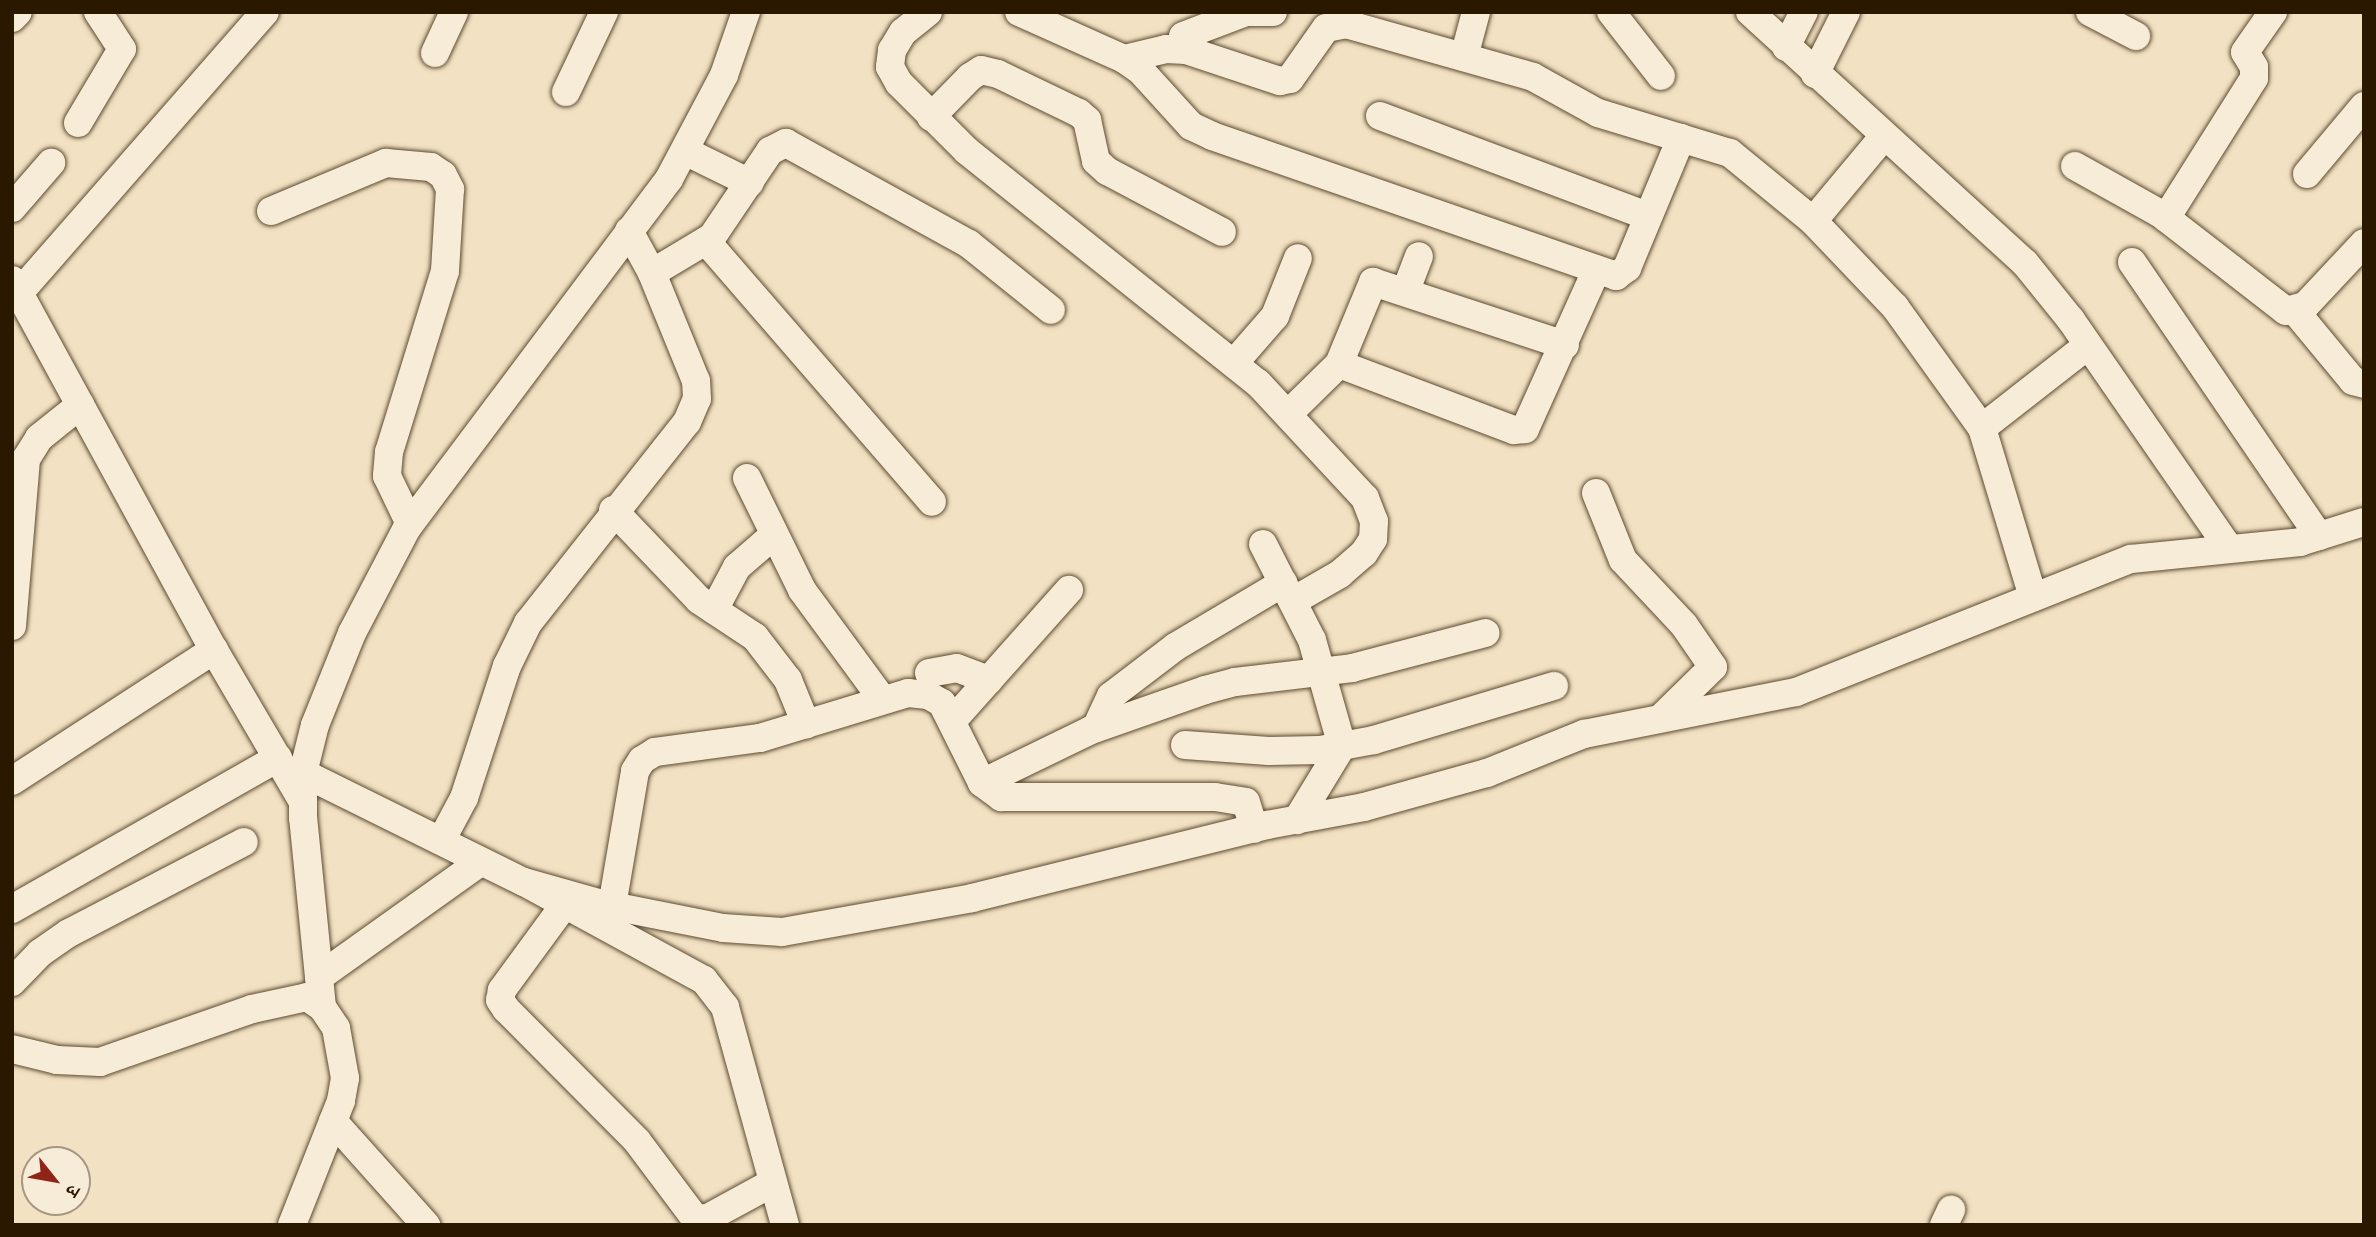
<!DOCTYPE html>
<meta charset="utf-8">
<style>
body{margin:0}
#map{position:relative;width:2376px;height:1237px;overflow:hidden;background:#f2e1c2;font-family:"Libre Caslon Text","Noto Serif Devanagari",serif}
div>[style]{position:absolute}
.roads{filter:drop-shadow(0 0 2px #5c4b30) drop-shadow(0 0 2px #5c4b30)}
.minor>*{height:28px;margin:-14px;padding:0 14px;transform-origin:14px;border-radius:14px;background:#f7ecd7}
span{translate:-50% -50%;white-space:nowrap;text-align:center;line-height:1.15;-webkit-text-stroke:6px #f7ecd7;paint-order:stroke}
.frame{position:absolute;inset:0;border:14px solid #2a1900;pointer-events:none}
.north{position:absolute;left:21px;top:1146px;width:70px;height:70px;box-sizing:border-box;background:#f7ecd7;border:2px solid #a59881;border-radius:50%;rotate:121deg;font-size:19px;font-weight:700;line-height:28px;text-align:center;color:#2a1900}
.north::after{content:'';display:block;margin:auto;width:24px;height:32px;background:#8f2418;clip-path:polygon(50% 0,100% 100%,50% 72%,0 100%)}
</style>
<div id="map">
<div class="roads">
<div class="minor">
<div style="left:928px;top:12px;width:32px;rotate:141deg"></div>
<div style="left:903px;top:32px;width:21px;rotate:121deg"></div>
<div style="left:892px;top:50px;width:17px;rotate:97deg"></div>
<div style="left:890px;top:67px;width:18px;rotate:61deg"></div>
<div style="left:899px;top:83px;width:96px;rotate:45deg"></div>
<div style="left:967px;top:151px;width:372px;rotate:38.6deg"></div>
<div style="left:1258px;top:383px;width:157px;rotate:47.1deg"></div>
<div style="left:1365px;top:498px;width:25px;rotate:69deg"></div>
<div style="left:1374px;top:521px;width:18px;rotate:93deg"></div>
<div style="left:1373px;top:539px;width:17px;rotate:123deg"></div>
<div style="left:1364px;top:553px;width:32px;rotate:139deg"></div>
<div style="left:1340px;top:574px;width:54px;rotate:150.1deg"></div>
<div style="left:1019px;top:12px;width:115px;rotate:24.1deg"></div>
<div style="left:1124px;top:59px;width:21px;rotate:35deg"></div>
<div style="left:1141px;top:71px;width:74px;rotate:47.7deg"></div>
<div style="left:1191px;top:126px;width:23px;rotate:25deg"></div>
<div style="left:1212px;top:136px;width:428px;rotate:19.1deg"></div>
<div style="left:1616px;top:276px;width:14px;rotate:-36deg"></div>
<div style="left:1627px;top:268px;width:141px;rotate:-67.4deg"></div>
<div style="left:1247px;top:12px;width:26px"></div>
<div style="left:1611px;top:12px;width:81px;rotate:52deg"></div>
<div style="left:1750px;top:12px;width:372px;rotate:42.4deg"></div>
<div style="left:2025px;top:263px;width:73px;rotate:51.1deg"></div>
<div style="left:2071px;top:320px;width:276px;rotate:55.3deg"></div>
<div style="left:2090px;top:12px;width:52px;rotate:27.6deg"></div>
<div style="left:12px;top:18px;width:8px;rotate:-45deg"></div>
<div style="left:1183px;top:36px;width:67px;rotate:-20.9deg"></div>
<div style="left:1786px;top:47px;width:39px;rotate:-63deg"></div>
<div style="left:435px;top:53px;width:45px;rotate:-65.1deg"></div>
<div style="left:1464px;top:57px;width:47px;rotate:-75.1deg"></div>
<div style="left:1124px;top:59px;width:43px;rotate:-13.4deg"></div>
<div style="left:1166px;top:49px;width:20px;rotate:3deg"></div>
<div style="left:1186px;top:50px;width:99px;rotate:18.3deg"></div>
<div style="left:1280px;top:81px;width:10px;rotate:-11deg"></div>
<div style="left:1290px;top:79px;width:62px;rotate:-54.8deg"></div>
<div style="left:1326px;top:28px;width:20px;rotate:-11deg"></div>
<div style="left:1346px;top:24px;width:194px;rotate:15.8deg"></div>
<div style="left:1533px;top:77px;width:74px;rotate:29deg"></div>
<div style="left:1598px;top:113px;width:138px;rotate:16.9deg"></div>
<div style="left:1730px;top:153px;width:107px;rotate:39.3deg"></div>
<div style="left:1813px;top:221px;width:119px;rotate:46.4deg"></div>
<div style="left:1895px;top:307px;width:149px;rotate:54.3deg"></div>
<div style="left:1982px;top:428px;width:177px;rotate:73.2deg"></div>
<div style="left:1815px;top:74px;width:69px;rotate:-63.4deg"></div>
<div style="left:566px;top:92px;width:89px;rotate:-64.6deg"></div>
<div style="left:1380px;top:116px;width:286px;rotate:20.5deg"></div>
<div style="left:931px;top:117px;width:56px;rotate:-45.7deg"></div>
<div style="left:970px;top:77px;width:13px;rotate:-32deg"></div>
<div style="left:981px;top:70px;width:17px;rotate:13deg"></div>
<div style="left:998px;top:74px;width:90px;rotate:25.7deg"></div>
<div style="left:1079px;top:113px;width:11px;rotate:41deg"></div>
<div style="left:1087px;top:120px;width:42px;rotate:77.6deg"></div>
<div style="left:1096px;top:161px;width:15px;rotate:42deg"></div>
<div style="left:1107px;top:171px;width:130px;rotate:27.9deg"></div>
<div style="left:78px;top:123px;width:86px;rotate:-59.3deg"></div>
<div style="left:122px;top:49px;width:44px;rotate:-123deg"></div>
<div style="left:685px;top:151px;width:72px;rotate:26.2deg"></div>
<div style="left:2075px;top:166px;width:98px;rotate:29.2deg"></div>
<div style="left:2161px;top:214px;width:158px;rotate:37.8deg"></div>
<div style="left:2286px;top:311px;width:20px;rotate:-15deg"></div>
<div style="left:2305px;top:306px;width:86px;rotate:-46.9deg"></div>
<div style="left:2307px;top:174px;width:89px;rotate:-50deg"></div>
<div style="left:12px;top:208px;width:60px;rotate:-49.1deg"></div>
<div style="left:271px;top:211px;width:125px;rotate:-22.7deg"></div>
<div style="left:386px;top:163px;width:45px;rotate:5.1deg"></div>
<div style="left:431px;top:167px;width:14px;rotate:34deg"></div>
<div style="left:443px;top:175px;width:16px;rotate:63deg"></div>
<div style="left:450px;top:189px;width:82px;rotate:93.5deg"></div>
<div style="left:445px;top:271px;width:189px;rotate:107.2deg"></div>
<div style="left:389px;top:452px;width:24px;rotate:95deg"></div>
<div style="left:387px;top:476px;width:53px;rotate:64.4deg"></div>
<div style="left:2166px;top:218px;width:165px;rotate:-57.8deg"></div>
<div style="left:2254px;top:78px;width:11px;rotate:-90deg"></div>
<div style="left:2254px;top:67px;width:17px;rotate:-121deg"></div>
<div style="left:2245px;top:52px;width:49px;rotate:-55deg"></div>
<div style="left:1813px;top:221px;width:111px;rotate:-50.1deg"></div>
<div style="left:706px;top:241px;width:345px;rotate:49.1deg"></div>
<div style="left:2132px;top:262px;width:332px;rotate:55.7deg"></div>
<div style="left:652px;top:273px;width:70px;rotate:-31deg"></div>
<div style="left:712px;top:237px;width:104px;rotate:-56deg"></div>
<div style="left:770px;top:151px;width:18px;rotate:-27deg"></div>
<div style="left:786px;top:143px;width:209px;rotate:28.9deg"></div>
<div style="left:969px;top:244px;width:105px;rotate:38.8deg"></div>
<div style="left:12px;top:280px;width:422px;rotate:61.4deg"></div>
<div style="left:214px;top:650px;width:176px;rotate:59.6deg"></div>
<div style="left:1406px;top:290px;width:36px;rotate:-69deg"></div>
<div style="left:19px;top:293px;width:373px;rotate:-48.8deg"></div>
<div style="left:2296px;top:312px;width:89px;rotate:50.4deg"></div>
<div style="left:2353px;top:381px;width:11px;rotate:15deg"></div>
<div style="left:1235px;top:362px;width:61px;rotate:-49deg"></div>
<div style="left:1275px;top:316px;width:62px;rotate:-68.4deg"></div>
<div style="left:1339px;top:364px;width:187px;rotate:20.7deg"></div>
<div style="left:1514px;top:430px;width:11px;rotate:-5deg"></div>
<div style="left:1525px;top:429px;width:173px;rotate:-65.8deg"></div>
<div style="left:1288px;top:414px;width:71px;rotate:-44.4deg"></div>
<div style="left:1339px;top:364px;width:89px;rotate:-67.5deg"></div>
<div style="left:1373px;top:282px;width:202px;rotate:18.2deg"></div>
<div style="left:1982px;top:428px;width:133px;rotate:-38deg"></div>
<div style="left:747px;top:478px;width:125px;rotate:63.8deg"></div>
<div style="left:802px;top:590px;width:135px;rotate:53.7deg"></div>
<div style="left:1596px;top:493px;width:72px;rotate:68.1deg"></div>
<div style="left:1623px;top:560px;width:89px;rotate:46.8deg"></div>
<div style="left:1684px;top:625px;width:51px;rotate:55.4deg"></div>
<div style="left:1713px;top:667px;width:71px;rotate:135.6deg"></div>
<div style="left:613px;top:510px;width:124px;rotate:46.3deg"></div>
<div style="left:699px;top:600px;width:67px;rotate:33.5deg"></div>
<div style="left:755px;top:637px;width:54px;rotate:52.5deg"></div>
<div style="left:788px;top:680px;width:48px;rotate:67.8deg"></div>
<div style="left:1263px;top:544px;width:108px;rotate:63deg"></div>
<div style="left:1312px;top:640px;width:110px;rotate:74.2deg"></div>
<div style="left:1342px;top:746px;width:87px;rotate:121.3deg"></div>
<div style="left:714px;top:610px;width:49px;rotate:-61.9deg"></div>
<div style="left:737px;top:567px;width:49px;rotate:-40.9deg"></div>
<div style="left:12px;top:626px;width:168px;rotate:-85.2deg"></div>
<div style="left:26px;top:459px;width:25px;rotate:-58deg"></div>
<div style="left:39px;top:438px;width:53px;rotate:-38.8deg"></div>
<div style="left:929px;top:673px;width:28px;rotate:-10deg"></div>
<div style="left:957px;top:668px;width:34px;rotate:21deg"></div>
<div style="left:954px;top:719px;width:173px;rotate:-48.3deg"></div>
<div style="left:1096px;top:728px;width:35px;rotate:-65deg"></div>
<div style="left:1111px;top:696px;width:81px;rotate:-37.4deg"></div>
<div style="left:1175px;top:647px;width:126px;rotate:-30.7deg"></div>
<div style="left:1185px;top:745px;width:84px;rotate:4.1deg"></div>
<div style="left:1269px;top:751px;width:51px;rotate:-1.1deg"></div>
<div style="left:1320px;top:750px;width:55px;rotate:-10.5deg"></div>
<div style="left:1374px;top:740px;width:188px;rotate:-16.7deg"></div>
<div style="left:303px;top:773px;width:246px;rotate:26.3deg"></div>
<div style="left:524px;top:882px;width:205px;rotate:28.6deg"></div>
<div style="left:704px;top:980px;width:34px;rotate:52deg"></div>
<div style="left:725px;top:1007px;width:226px;rotate:74.6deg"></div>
<div style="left:12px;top:781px;width:241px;rotate:-33deg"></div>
<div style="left:982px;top:783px;width:121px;rotate:-25.9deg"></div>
<div style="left:1091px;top:730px;width:121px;rotate:-19.3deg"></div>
<div style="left:1205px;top:690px;width:31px;rotate:-15deg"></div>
<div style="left:1235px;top:682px;width:118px;rotate:-6.8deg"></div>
<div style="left:1352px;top:668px;width:138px;rotate:-14.7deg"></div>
<div style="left:441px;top:841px;width:49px;rotate:-61.9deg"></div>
<div style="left:464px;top:798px;width:139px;rotate:-72deg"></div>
<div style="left:507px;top:666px;width:48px;rotate:-64deg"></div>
<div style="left:528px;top:623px;width:256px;rotate:-51.7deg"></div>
<div style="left:687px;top:422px;width:25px;rotate:-67deg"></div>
<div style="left:697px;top:399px;width:18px;rotate:-93deg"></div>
<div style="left:696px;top:381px;width:117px;rotate:-112.2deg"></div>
<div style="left:652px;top:273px;width:48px;rotate:-118.7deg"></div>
<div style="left:524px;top:882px;width:81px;rotate:15.8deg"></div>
<div style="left:602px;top:904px;width:123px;rotate:11.2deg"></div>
<div style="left:723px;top:928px;width:59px;rotate:3.9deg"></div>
<div style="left:782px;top:932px;width:193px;rotate:-10.1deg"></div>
<div style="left:972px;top:898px;width:304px;rotate:-13.9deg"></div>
<div style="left:1267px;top:825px;width:99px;rotate:-10.5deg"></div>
<div style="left:1364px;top:807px;width:128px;rotate:-15.5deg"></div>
<div style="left:1487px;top:773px;width:105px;rotate:-21.9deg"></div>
<div style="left:1584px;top:734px;width:216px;rotate:-11.2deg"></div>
<div style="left:1796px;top:692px;width:360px;rotate:-21.7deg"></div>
<div style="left:2131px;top:559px;width:170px;rotate:-5.7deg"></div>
<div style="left:2300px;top:542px;width:67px;rotate:-17.4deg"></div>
<div style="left:565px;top:904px;width:107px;rotate:126.2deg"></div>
<div style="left:502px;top:990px;width:10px;rotate:101deg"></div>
<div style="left:500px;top:1000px;width:11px;rotate:56deg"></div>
<div style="left:506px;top:1009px;width:186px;rotate:45.2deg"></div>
<div style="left:637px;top:1141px;width:95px;rotate:53.1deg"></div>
<div style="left:694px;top:1217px;width:12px;rotate:9deg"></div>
<div style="left:706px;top:1219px;width:75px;rotate:-28.6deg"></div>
<div style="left:612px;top:906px;width:137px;rotate:-80.3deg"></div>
<div style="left:635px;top:771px;width:13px;rotate:-58deg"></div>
<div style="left:642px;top:760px;width:15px;rotate:-32deg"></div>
<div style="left:655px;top:752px;width:106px;rotate:-7.6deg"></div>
<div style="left:760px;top:738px;width:155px;rotate:-16.9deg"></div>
<div style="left:908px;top:693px;width:20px;rotate:6deg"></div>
<div style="left:928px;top:695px;width:16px;rotate:30deg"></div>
<div style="left:942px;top:703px;width:89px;rotate:63.4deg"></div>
<div style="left:982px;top:783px;width:24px;rotate:36deg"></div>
<div style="left:1001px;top:797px;width:214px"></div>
<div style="left:1215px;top:797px;width:31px;rotate:9deg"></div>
<div style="left:1246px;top:802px;width:28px;rotate:73deg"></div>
<div style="left:12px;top:909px;width:306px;rotate:-29.6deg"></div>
<div style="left:319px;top:977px;width:198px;rotate:-35.5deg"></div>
<div style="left:12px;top:982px;width:40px;rotate:-46deg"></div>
<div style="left:40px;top:953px;width:35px;rotate:-35deg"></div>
<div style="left:69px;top:933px;width:197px;rotate:-27.5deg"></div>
<div style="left:322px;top:1007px;width:190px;rotate:-95.7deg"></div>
<div style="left:303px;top:818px;width:45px;rotate:-90deg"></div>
<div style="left:303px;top:773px;width:49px;rotate:-76deg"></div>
<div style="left:315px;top:725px;width:99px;rotate:-68.1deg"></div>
<div style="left:352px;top:633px;width:119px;rotate:-62.4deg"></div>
<div style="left:407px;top:528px;width:436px;rotate:-53.1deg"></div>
<div style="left:669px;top:179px;width:118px;rotate:-62.1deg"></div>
<div style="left:724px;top:75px;width:67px;rotate:-70.8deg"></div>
<div style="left:12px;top:1049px;width:46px;rotate:13.7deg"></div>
<div style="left:57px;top:1060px;width:43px;rotate:2.7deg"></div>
<div style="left:100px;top:1062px;width:161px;rotate:-19.2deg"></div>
<div style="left:252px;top:1009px;width:56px;rotate:-12.3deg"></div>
<div style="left:307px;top:997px;width:18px;rotate:34deg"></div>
<div style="left:322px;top:1007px;width:25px;rotate:56deg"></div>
<div style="left:336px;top:1028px;width:51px;rotate:79.8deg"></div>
<div style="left:345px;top:1078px;width:23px;rotate:100deg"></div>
<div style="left:341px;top:1101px;width:133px;rotate:111.6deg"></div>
<div style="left:333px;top:1121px;width:140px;rotate:48.2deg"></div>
<div style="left:1944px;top:1225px;width:17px;rotate:-65deg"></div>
</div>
</div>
<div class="frame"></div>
<div class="north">उ</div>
</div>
